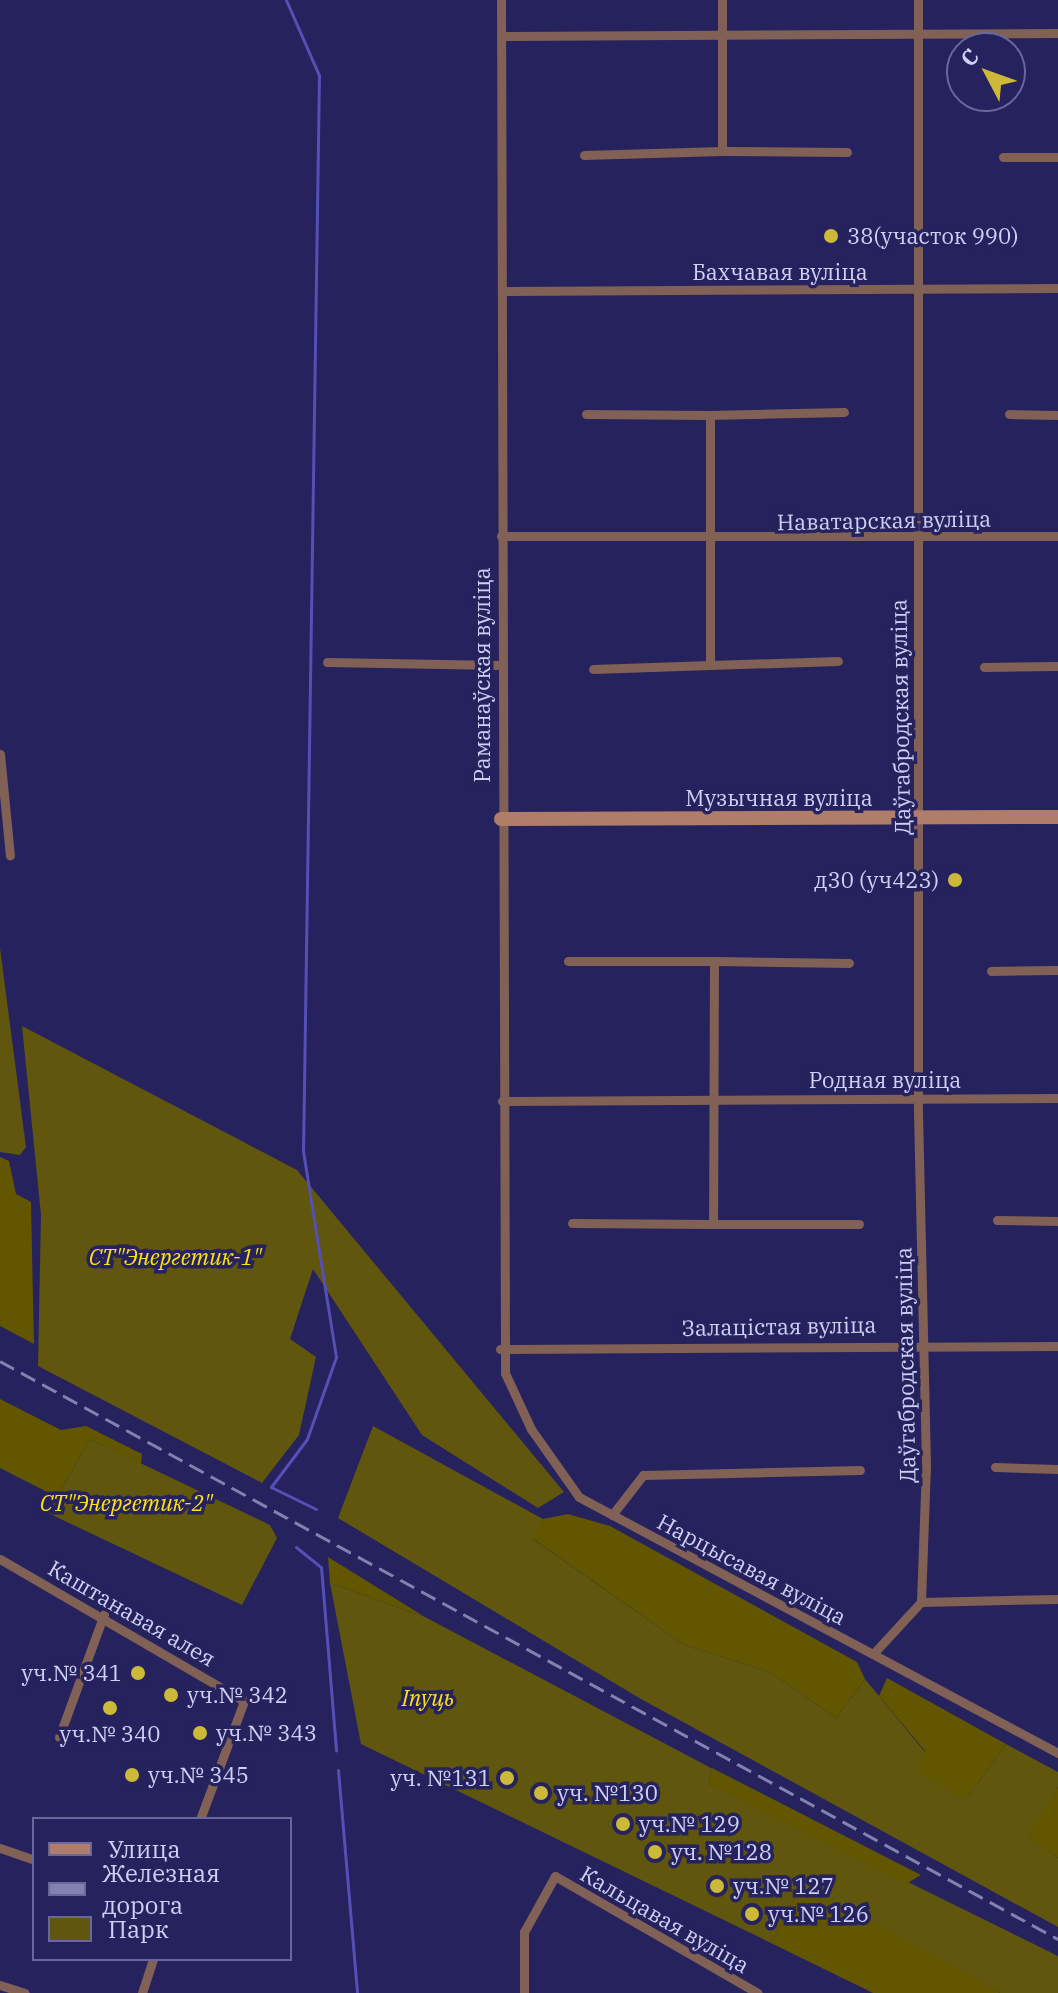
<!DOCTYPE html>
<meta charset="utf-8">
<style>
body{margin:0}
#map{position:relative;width:1058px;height:1993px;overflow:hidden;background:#26225d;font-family:"IBM Plex Serif",serif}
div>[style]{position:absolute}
.green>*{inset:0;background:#60560d}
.forest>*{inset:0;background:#625600}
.stream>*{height:3px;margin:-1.5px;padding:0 1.5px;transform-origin:1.5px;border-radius:1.5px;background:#5450b6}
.street>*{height:9px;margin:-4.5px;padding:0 4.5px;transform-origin:4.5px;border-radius:4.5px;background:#816155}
.secondary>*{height:14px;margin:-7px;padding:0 7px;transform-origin:7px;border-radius:7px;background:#b07d6b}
.rail>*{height:3px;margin-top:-1.5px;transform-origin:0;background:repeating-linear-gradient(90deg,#8282b1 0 16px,transparent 0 24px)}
.dots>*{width:22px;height:22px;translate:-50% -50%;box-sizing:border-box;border:4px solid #26225d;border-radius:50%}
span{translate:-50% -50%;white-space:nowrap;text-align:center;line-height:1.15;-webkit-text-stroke:7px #26225d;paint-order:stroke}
.poi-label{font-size:22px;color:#cdd1f6}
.left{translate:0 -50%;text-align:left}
.right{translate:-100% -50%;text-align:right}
.street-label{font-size:22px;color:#cdd1f6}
.park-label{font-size:22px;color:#fde310;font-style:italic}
.legend{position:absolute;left:32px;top:1817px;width:260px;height:144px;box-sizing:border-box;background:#26225d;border:2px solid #69689a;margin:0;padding:10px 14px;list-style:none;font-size:24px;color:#cdd1f6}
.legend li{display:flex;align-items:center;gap:16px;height:40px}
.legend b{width:40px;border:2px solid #69689a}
.north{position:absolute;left:946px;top:32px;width:80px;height:80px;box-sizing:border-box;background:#26225d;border:2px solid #69689a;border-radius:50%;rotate:311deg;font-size:22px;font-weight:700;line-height:32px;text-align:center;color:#cdd1f6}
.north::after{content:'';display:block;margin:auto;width:28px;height:36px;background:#ccb938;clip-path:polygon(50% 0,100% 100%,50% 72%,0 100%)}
</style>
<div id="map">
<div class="green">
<div style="clip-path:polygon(0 948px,26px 1147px,20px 1155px,0 1152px)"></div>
<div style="clip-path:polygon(22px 1026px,297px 1170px,564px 1492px,538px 1508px,422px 1435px,313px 1269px,290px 1339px,316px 1357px,299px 1435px,262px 1483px,38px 1366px,41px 1215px)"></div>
<div style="clip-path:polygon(373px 1426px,543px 1519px,533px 1539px,684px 1645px,770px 1672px,836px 1718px,865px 1679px,965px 1801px,1006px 1744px,1058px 1772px,1058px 1787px,1029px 1837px,1058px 1858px,1058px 1927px,641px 1699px,338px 1518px)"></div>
<div style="clip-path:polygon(90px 1439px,270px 1525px,277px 1538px,242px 1605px,48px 1513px)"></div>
<div style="clip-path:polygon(330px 1583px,425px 1617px,711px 1768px,709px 1784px,1058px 1956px,1058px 1993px,1000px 1993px,799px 1889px,771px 1943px,361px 1744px)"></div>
</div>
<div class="forest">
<div style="clip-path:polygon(0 1157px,9px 1161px,16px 1194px,31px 1202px,34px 1344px,0 1326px)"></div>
<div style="clip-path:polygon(0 1399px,61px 1430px,86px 1426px,142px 1454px,141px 1464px,90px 1439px,57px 1497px,0 1468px)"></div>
<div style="clip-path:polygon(568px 1514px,610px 1526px,857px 1662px,865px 1679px,836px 1718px,770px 1672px,684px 1645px,532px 1538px,543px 1519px)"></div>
<div style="clip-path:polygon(328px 1557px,425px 1617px,330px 1583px)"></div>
<div style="clip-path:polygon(887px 1678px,1006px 1744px,965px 1801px,918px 1772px,925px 1751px,879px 1696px)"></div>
<div style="clip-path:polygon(711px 1768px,712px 1768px,921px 1875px,906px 1884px,709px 1784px)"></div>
<div style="clip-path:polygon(1058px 1787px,1058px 1858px,1028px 1837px)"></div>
<div style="clip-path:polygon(799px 1889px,857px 1913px,1000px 1993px,873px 1993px,771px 1943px)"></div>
</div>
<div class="stream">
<div style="left:286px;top:0;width:82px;rotate:66.3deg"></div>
<div style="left:319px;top:75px;width:1076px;rotate:90.85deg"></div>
<div style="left:303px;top:1151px;width:209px;rotate:80.9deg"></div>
<div style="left:336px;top:1357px;width:87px;rotate:109.5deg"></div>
<div style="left:307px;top:1439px;width:60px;rotate:126.9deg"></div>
<div style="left:271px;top:1487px;width:50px;rotate:26.1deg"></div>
<div style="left:296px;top:1547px;width:32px;rotate:39deg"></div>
<div style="left:321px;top:1567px;width:184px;rotate:85.3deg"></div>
<div style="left:338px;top:1770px;width:224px;rotate:85.1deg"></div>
</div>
<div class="street">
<div style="left:501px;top:0;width:1373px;rotate:89.83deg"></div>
<div style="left:505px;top:1373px;width:62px;rotate:65.1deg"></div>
<div style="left:531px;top:1429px;width:83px;rotate:54.8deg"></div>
<div style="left:579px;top:1497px;width:543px;rotate:28.12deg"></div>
<div style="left:501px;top:36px;width:557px;rotate:-0.31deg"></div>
<div style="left:722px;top:151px;width:125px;rotate:0.5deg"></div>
<div style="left:584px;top:155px;width:138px;rotate:-1.7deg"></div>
<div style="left:722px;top:151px;width:151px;rotate:-90deg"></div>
<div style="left:1003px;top:157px;width:55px"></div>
<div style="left:503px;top:291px;width:555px;rotate:-0.31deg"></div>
<div style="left:586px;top:414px;width:124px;rotate:0.5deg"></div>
<div style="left:710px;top:415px;width:250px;rotate:90deg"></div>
<div style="left:710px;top:665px;width:117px;rotate:178deg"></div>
<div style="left:1009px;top:414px;width:49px;rotate:1.2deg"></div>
<div style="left:710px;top:415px;width:134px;rotate:-1.3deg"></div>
<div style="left:501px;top:536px;width:557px"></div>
<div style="left:327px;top:662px;width:172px;rotate:1deg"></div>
<div style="left:710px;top:665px;width:128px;rotate:-1.8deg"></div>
<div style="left:984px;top:667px;width:74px;rotate:-0.8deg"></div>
<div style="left:0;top:754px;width:102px;rotate:84.4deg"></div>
<div style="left:568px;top:961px;width:146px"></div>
<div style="left:714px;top:961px;width:263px;rotate:90.2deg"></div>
<div style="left:713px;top:1224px;width:141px;rotate:-179.6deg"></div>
<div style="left:714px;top:961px;width:135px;rotate:0.8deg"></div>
<div style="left:991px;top:971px;width:67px;rotate:-0.9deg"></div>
<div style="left:502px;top:1101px;width:556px;rotate:-0.31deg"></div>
<div style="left:997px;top:1220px;width:61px;rotate:0.9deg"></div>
<div style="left:713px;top:1224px;width:146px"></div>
<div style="left:500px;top:1349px;width:558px;rotate:-0.31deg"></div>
<div style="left:995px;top:1467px;width:63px;rotate:1.8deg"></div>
<div style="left:612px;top:1515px;width:51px;rotate:-52.2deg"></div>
<div style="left:643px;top:1475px;width:217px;rotate:-1.3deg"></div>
<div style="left:0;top:1559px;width:282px;rotate:30.2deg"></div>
<div style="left:244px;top:1701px;width:126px;rotate:110.4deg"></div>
<div style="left:921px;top:1602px;width:137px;rotate:-1.3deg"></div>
<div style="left:873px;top:1654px;width:71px;rotate:-47.3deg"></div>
<div style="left:921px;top:1602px;width:137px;rotate:-87.9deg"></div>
<div style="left:926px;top:1465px;width:366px;rotate:-91.3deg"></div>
<div style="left:918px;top:1099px;width:1099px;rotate:-90deg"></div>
<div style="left:59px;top:1737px;width:131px;rotate:-69.9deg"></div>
<div style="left:0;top:1848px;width:36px;rotate:19deg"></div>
<div style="left:0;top:1985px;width:26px;rotate:18deg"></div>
<div style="left:142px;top:1993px;width:36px;rotate:-72deg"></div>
<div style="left:524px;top:1993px;width:61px;rotate:-90deg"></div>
<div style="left:524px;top:1932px;width:64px;rotate:-61deg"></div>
<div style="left:555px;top:1876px;width:234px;rotate:30deg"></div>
</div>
<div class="secondary">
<div style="left:501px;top:819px;width:557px;rotate:-0.21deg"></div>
</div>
<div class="rail">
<div style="left:0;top:1361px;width:1206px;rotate:28.65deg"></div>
</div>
<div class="dots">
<div style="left:831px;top:236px;background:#ccb938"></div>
<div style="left:955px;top:880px;background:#ccb938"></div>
<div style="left:138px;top:1673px;background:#ccb938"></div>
<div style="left:171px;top:1695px;background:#ccb938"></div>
<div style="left:110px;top:1708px;background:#ccb938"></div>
<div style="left:200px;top:1733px;background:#ccb938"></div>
<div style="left:132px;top:1775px;background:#ccb938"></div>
<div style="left:507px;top:1778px;background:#ccb938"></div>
<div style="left:541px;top:1793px;background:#ccb938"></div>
<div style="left:623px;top:1824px;background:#ccb938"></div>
<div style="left:655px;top:1852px;background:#ccb938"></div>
<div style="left:717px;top:1886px;background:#ccb938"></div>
<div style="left:752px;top:1914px;background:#ccb938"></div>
</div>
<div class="poi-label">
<span class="left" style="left:847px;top:236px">38(участок 990)</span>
<span class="right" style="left:939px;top:880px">д30 (уч423)</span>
<span class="right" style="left:122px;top:1673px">уч.№ 341</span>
<span class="left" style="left:187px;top:1695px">уч.№ 342</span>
<span class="left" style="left:216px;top:1733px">уч.№ 343</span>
<span style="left:110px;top:1734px">уч.№ 340</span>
<span class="left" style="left:148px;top:1775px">уч.№ 345</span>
<span class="right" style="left:491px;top:1778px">уч. №131</span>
<span class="left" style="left:557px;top:1793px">уч. №130</span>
<span class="left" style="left:639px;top:1824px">уч.№ 129</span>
<span class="left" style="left:671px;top:1852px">уч. №128</span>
<span class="left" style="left:733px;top:1886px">уч.№ 127</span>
<span class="left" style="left:768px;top:1914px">уч.№ 126</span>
</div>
<div class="street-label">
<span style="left:780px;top:272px">Бахчавая вуліца</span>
<span style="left:884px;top:520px;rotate:-1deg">Наватарская вуліца</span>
<span style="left:482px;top:675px;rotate:-90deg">Раманаўская вуліца</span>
<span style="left:900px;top:717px;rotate:-91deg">Даўгабродская вуліца</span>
<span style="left:779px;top:798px">Музычная вуліца</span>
<span style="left:885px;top:1080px">Родная вуліца</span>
<span style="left:779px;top:1326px;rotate:-1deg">Залацістая вуліца</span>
<span style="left:905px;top:1365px;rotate:-91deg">Даўгабродская вуліца</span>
<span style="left:752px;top:1569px;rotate:28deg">Нарцысавая вуліца</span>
<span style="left:132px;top:1613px;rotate:30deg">Каштанавая алея</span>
<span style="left:665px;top:1919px;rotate:30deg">Кальцавая вуліца</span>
</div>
<div class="park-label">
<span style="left:175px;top:1257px">СТ"Энергетик-1"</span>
<span style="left:126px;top:1503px">СТ"Энергетик-2"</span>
<span style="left:428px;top:1698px">Іпуць</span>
</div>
<ul class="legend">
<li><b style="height:10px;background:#b07d6b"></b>Улица</li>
<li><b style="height:10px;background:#8282b1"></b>Железная дорога</li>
<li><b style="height:22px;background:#60560d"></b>Парк</li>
</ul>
<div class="north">С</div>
</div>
